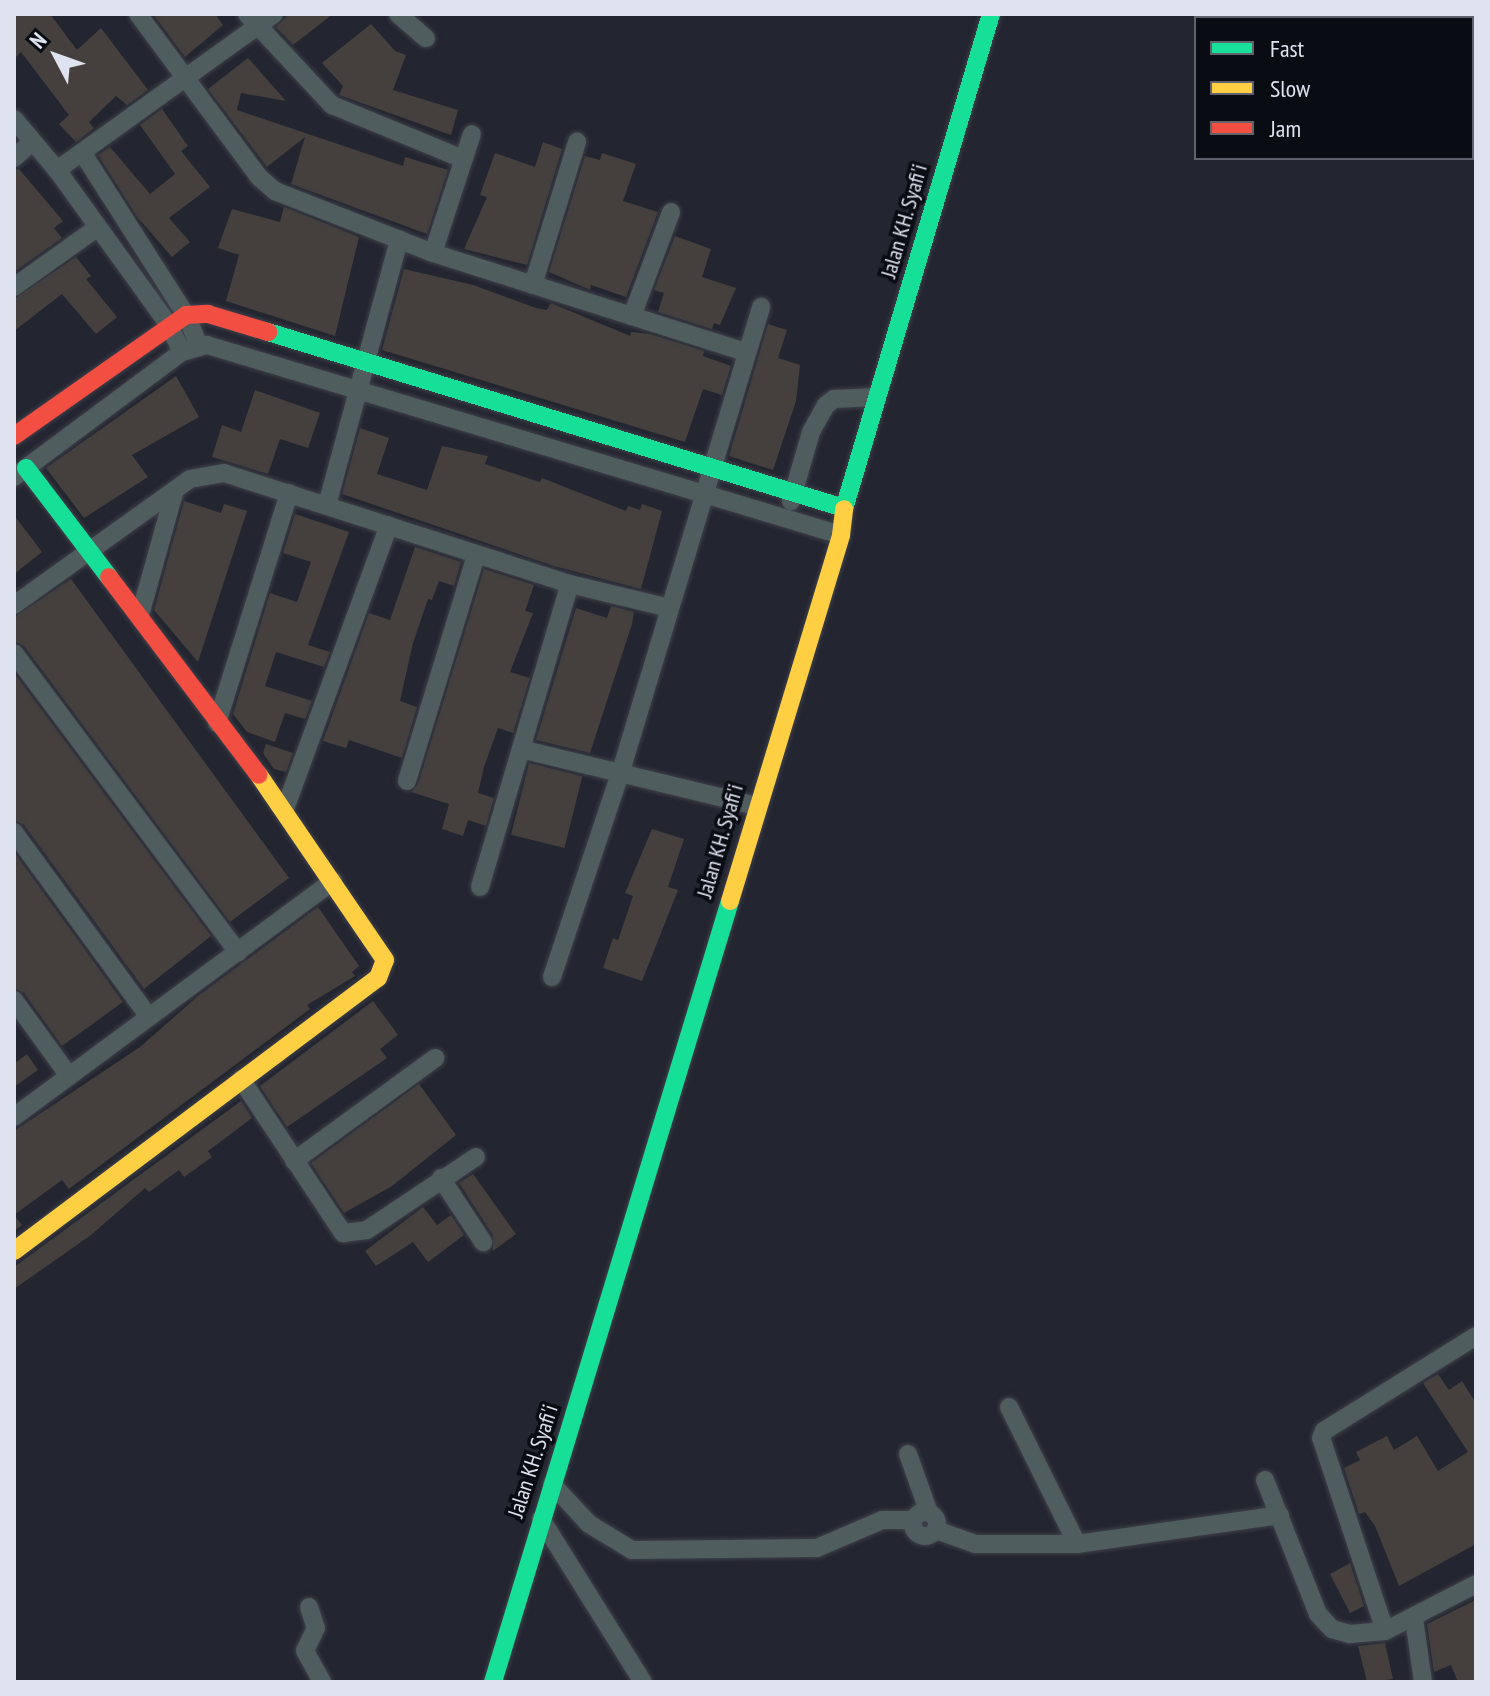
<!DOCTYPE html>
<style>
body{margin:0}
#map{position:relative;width:1490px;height:1696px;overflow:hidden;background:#232530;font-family:"PT Sans Narrow",sans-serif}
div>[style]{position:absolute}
.building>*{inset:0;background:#45403e;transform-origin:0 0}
.roads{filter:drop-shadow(0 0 2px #3e404a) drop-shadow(0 0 2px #3e404a)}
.street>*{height:18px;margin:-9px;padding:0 9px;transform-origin:9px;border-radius:9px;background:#505d5e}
.street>.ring{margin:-9px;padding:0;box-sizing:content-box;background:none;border:18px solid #505d5e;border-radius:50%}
.fast>*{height:18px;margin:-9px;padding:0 9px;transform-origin:9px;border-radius:9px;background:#16e098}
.slow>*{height:18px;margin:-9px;padding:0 9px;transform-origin:9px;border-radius:9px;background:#ffcf43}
.jam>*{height:18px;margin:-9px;padding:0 9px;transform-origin:9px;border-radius:9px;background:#f24e42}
span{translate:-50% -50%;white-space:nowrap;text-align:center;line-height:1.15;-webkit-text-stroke:7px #0a0c14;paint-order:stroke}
.street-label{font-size:22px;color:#dfe2ef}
.frame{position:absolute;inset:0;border:16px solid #dfe2ef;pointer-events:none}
.legend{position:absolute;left:1194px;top:16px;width:280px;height:144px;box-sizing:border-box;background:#0a0c14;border:2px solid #5f626c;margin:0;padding:10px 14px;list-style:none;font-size:24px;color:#dfe2ef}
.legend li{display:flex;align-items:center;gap:16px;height:40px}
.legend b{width:40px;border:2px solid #5f626c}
.north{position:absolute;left:16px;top:16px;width:80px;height:80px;-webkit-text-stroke:6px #0a0c14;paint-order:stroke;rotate:311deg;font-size:22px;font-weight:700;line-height:32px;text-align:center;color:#dfe2ef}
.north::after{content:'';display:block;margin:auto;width:28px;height:36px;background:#dfe2ef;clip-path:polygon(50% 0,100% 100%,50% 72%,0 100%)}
</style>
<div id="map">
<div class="building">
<div style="clip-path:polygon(14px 14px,50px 14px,77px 50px,101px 28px,148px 90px,127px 105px,116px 96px,89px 122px,94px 128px,76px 142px,59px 124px,69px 115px,21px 52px,14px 59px)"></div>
<div style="clip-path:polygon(153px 14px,215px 14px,223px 25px,185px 57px)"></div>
<div style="clip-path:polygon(289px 14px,333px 14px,293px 45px,276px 27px)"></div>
<div style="clip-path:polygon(371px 24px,395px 51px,406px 55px,393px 90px,458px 110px,451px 135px,339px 95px,343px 86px,322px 63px)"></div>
<div style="clip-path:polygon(248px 58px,286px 101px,241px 93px,237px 110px,403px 166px,405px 157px,448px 170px,427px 234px,291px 184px,305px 137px,267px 167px,208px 89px)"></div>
<div style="clip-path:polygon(162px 109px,188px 146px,181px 151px,210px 187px,169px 218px,190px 242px,172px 257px,138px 218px,98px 155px,110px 147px,150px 194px,175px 174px,140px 125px)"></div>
<div style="clip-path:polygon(543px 142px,562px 149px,527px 265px,464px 249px,487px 197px,480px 195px,495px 153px,535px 167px)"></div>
<div style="clip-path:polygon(602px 153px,636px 164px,623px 201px,658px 212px,626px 297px,591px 285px,590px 290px,549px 272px,585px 156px,600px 160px)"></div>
<div style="clip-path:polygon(19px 169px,63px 221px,54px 228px,62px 238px,14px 272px,14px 170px)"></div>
<div style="clip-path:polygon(284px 207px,359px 237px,335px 336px,226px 301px,239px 255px,218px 248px,232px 209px,280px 222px)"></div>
<div style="clip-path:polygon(675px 236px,711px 249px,702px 277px,736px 288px,720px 325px,714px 323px,712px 329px,658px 312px,664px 293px,654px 290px)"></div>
<div style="clip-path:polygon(76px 257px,91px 276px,86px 279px,117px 317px,96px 334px,62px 294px,14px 331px,14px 299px)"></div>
<div style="clip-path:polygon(404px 269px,473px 285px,536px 308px,547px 310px,551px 303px,630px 336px,631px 332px,650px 334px,704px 351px,703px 356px,731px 366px,722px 395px,703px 389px,685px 442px,382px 350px)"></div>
<div style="clip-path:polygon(768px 324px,787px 330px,778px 358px,800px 365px,796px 401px,773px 470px,729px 456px)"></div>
<div style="clip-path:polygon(176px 376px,199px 417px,132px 455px,148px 477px,84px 518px,46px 468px)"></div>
<div style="clip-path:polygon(255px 390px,320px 413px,308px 448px,280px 439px,268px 474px,212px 457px,222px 425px,241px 432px)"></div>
<div style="clip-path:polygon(360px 428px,389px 438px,377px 474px,427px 490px,442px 446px,488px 456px,485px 464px,540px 482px,542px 478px,626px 511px,628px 506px,640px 510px,642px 504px,662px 511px,641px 589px,554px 566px,342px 494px)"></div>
<div style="clip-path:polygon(184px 501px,221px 513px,224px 504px,247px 511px,198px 662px,154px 610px)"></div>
<div style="clip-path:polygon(295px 514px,349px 532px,308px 645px,330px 652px,324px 667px,276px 652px,265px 686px,312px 701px,305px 719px,285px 713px,275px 742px,247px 732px,233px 714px,270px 593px,297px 602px,311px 562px,283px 553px)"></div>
<div style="clip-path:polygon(14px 515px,42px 552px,14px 574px)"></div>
<div style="clip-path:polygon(415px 547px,461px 562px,454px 586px,439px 581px,432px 600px,428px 599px,413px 643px,400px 701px,417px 707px,402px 758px,349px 740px,346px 748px,323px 741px,369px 613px,390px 620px)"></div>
<div style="clip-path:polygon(484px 569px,534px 585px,525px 611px,533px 613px,510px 672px,530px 678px,513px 733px,498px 728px,484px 767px,478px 793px,494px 798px,486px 826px,468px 820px,463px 836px,442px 829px,449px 804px,411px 792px,418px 784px)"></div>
<div style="clip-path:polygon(71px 579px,289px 878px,230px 922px,24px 646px,14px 641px,14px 617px)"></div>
<div style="clip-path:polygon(611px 606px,634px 612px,632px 624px,590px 753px,536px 740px,576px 608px,607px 618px)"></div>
<div style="clip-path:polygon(14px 673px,211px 936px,144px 989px,24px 825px,14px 820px)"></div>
<div style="clip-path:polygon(266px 744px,293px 753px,286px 772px,274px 769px,263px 753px)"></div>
<div style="left:529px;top:763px;width:55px;height:74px;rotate:14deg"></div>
<div style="clip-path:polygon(652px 829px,684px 839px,668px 887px,678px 890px,642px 981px,603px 968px,613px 938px,618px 940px,633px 896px,625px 893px)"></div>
<div style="clip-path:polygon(14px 852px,123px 1002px,62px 1046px,24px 993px,14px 988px)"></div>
<div style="clip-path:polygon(318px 907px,359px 966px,352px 972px,355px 976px,307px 1005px,310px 1009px,69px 1189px,62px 1180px,14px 1215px,22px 1225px,14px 1231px,14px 1131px,140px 1047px,198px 996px)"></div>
<div style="clip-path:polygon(373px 1001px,398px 1035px,380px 1049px,387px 1058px,287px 1127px,260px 1086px)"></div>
<div style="clip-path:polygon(27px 1054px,38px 1070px,14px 1087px,14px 1064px)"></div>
<div style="clip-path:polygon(419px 1084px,456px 1135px,392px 1186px,344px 1213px,311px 1163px)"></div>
<div style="clip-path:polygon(241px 1101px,252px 1118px,208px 1151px,212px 1157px,184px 1177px,179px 1170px,149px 1192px,145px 1188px,91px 1235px,14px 1289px,14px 1267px)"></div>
<div style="clip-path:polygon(473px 1174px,516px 1234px,493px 1251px,493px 1235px,459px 1183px)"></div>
<div style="clip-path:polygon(423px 1207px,437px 1225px,451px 1215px,464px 1235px,428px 1262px,413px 1242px,376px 1266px,365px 1251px)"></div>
<div style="clip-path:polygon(1438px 1374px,1449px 1390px,1462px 1381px,1476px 1403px,1476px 1544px,1399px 1586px,1375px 1526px,1365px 1512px,1359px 1514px,1344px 1468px,1360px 1460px,1356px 1452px,1387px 1436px,1394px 1450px,1417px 1436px,1438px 1471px,1468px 1452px,1423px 1383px)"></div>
<div style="clip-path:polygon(1350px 1563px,1364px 1606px,1350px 1613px,1330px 1574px)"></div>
<div style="clip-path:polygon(1476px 1600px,1476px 1682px,1458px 1682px,1451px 1665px,1434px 1672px,1427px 1624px)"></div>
<div style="clip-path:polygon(1385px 1643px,1393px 1679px,1367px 1682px,1358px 1646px)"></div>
</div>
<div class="roads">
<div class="street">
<div style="left:138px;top:14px;width:204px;rotate:53.4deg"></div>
<div style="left:260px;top:178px;width:20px;rotate:41deg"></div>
<div style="left:275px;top:191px;width:170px;rotate:21.4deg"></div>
<div style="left:433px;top:253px;width:328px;rotate:17.6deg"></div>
<div style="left:247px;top:14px;width:125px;rotate:47deg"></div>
<div style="left:332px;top:105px;width:142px;rotate:22.4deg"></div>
<div style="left:398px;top:14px;width:37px;rotate:41deg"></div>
<div style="left:14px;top:119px;width:67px;rotate:49.9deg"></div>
<div style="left:57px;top:170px;width:190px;rotate:54.2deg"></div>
<div style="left:168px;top:324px;width:31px;rotate:63deg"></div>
<div style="left:82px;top:152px;width:193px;rotate:57.5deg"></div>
<div style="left:186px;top:315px;width:33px;rotate:67deg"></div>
<div style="left:14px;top:158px;width:25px;rotate:-42deg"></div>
<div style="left:57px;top:170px;width:267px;rotate:-35.7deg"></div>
<div style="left:433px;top:253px;width:125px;rotate:-71.9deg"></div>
<div style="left:533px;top:285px;width:150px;rotate:-72.9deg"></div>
<div style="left:14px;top:287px;width:103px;rotate:-35.5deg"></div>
<div style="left:632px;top:316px;width:111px;rotate:-69.4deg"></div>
<div style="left:14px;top:477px;width:209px;rotate:-36.7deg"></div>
<div style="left:182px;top:352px;width:26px;rotate:-16deg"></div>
<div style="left:207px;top:345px;width:662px;rotate:16.68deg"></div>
<div style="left:791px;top:501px;width:72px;rotate:-73.8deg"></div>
<div style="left:811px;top:432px;width:31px;rotate:-61deg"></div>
<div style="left:826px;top:405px;width:10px;rotate:-37deg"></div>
<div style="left:834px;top:399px;width:43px;rotate:-2.7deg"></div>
<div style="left:327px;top:505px;width:275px;rotate:-74.8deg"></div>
<div style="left:14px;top:605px;width:216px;rotate:-35.6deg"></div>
<div style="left:190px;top:479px;width:35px;rotate:-10deg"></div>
<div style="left:224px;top:473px;width:363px;rotate:17.8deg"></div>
<div style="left:570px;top:584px;width:102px;rotate:13.6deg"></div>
<div style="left:140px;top:615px;width:130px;rotate:-74.4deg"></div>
<div style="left:14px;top:653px;width:374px;rotate:53.2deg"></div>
<div style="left:217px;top:723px;width:241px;rotate:-72.6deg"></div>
<div style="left:521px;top:749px;width:242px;rotate:13.6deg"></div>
<div style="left:407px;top:781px;width:236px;rotate:-73deg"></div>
<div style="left:285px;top:809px;width:302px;rotate:-69.9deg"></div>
<div style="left:14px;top:832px;width:229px;rotate:53.9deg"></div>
<div style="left:480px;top:887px;width:316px;rotate:-73.5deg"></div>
<div style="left:552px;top:977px;width:217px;rotate:-71.5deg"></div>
<div style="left:621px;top:771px;width:485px;rotate:-73.2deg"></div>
<div style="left:14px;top:1000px;width:94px;rotate:54.1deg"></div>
<div style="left:241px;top:1079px;width:185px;rotate:56.5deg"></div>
<div style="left:343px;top:1233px;width:24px;rotate:-7deg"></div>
<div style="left:367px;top:1230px;width:131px;rotate:-33.8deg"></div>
<div style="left:14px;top:1117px;width:397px;rotate:-36.5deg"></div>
<div style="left:294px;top:1161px;width:175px;rotate:-36.1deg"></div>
<div style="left:441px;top:1178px;width:77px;rotate:56.7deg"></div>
<div style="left:1009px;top:1407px;width:153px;rotate:63.6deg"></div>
<div style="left:908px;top:1454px;width:63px;rotate:70.4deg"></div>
<div style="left:1265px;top:1480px;width:144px;rotate:68.4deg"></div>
<div style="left:1318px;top:1614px;width:21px;rotate:47deg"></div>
<div style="left:1332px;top:1629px;width:19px;rotate:16deg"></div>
<div style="left:1350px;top:1634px;width:35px;rotate:-5deg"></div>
<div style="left:1385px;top:1631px;width:102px;rotate:-27.3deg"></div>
<div style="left:552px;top:1484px;width:54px;rotate:47.2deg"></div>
<div style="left:589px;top:1524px;width:50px;rotate:31.2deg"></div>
<div style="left:632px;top:1550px;width:185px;rotate:-0.6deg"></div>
<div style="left:817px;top:1548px;width:71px;rotate:-23.3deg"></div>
<div style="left:882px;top:1520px;width:31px"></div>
<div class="ring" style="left:913px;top:1512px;width:6px;height:6px"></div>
<div style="left:541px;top:1519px;width:192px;rotate:58deg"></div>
<div style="left:936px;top:1530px;width:41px;rotate:19.7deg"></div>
<div style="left:975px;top:1544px;width:102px"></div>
<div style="left:1077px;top:1544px;width:205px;rotate:-8.1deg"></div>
<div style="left:309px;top:1607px;width:22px;rotate:72deg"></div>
<div style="left:316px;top:1628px;width:25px;rotate:116deg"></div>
<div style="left:305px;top:1651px;width:35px;rotate:61deg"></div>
<div style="left:1414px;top:1618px;width:65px;rotate:82deg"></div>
<div style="left:1385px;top:1631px;width:203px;rotate:-108.3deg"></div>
<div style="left:1321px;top:1438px;width:8px;rotate:-67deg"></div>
<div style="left:1324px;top:1431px;width:179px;rotate:-32deg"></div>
</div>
<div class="fast">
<div style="left:268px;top:332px;width:602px;rotate:16.99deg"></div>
<div style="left:26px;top:468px;width:137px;rotate:52.7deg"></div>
<div style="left:844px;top:509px;width:516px;rotate:-73.46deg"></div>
<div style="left:493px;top:1682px;width:816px;rotate:-73.12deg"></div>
</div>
<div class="slow">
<div style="left:730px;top:901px;width:382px;rotate:-73.1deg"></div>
<div style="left:841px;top:535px;width:26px;rotate:-83deg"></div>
<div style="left:14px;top:1251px;width:455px;rotate:-36.9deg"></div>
<div style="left:378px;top:978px;width:19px;rotate:-69deg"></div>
<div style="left:385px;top:960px;width:224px;rotate:-124.3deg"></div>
</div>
<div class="jam">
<div style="left:14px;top:436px;width:210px;rotate:-35.1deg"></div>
<div style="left:186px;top:315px;width:22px;rotate:-3deg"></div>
<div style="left:208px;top:314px;width:63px;rotate:16.7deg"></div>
<div style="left:109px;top:577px;width:248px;rotate:52.9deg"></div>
</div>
</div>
<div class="street-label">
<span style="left:904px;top:221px;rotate:-74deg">Jalan KH. Syafi'i</span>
<span style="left:720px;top:841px;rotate:-74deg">Jalan KH. Syafi'i</span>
<span style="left:533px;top:1461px;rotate:-72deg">Jalan KH. Syafi'i</span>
</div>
<div class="frame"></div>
<ul class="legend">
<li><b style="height:10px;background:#16e098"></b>Fast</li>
<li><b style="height:10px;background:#ffcf43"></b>Slow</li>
<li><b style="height:10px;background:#f24e42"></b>Jam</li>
</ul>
<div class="north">N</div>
</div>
